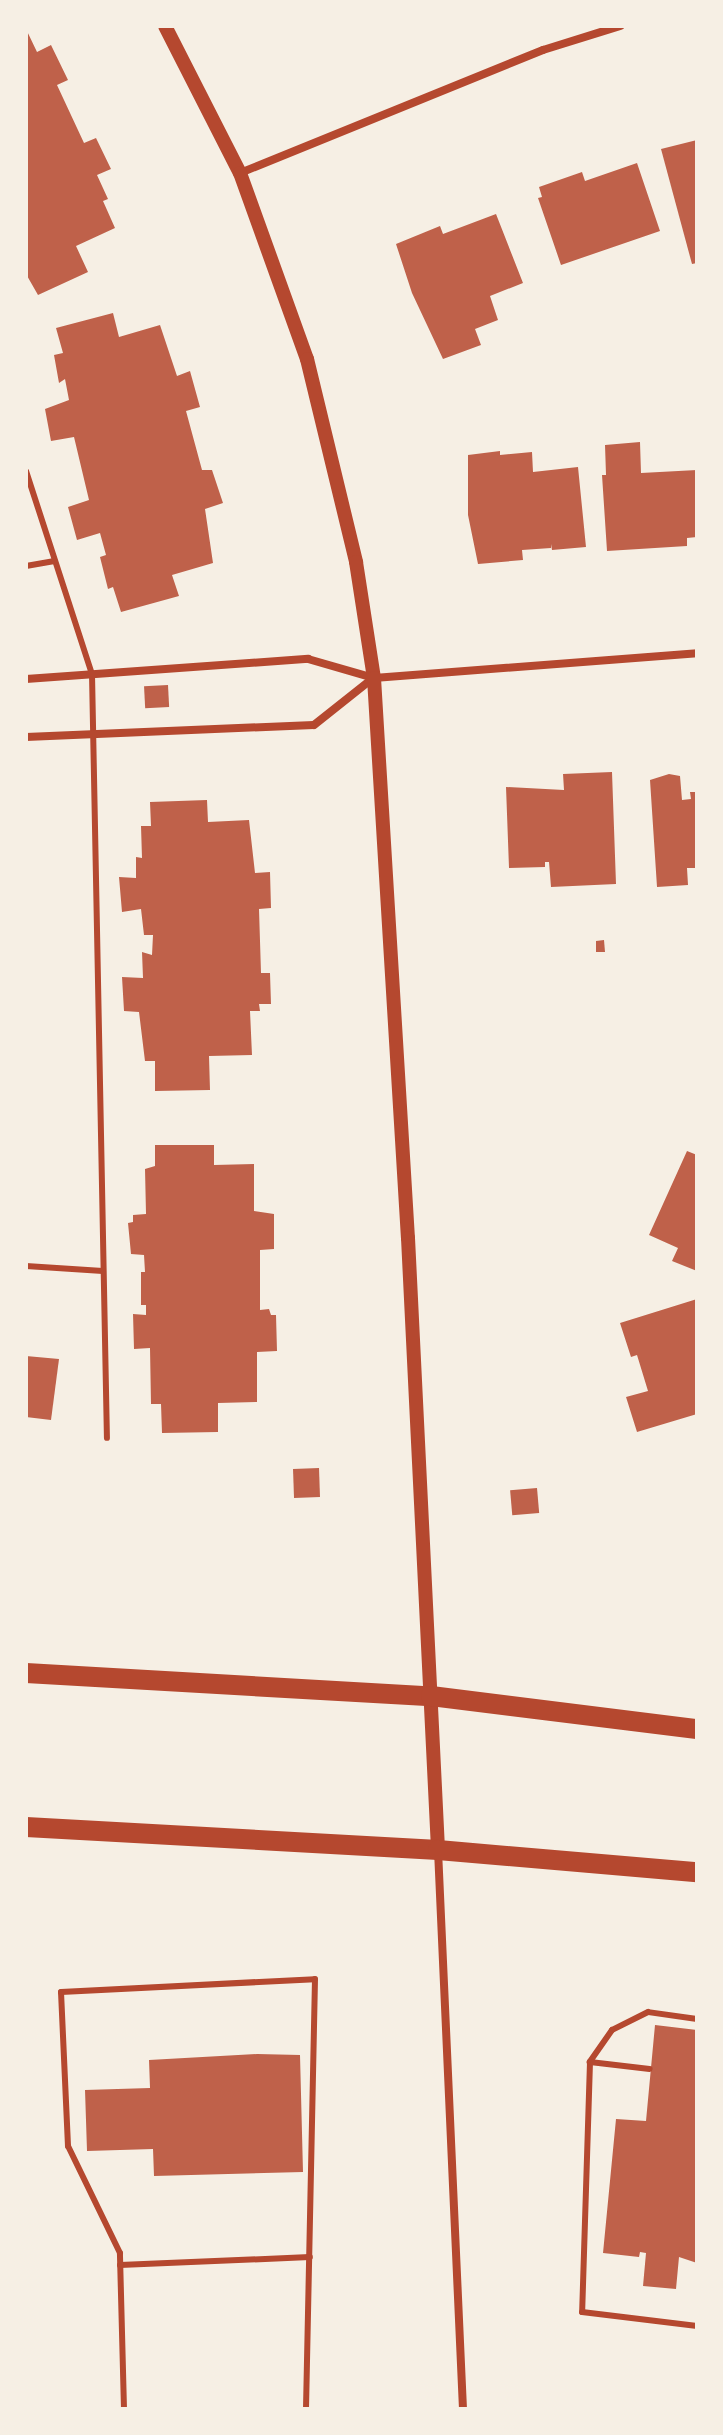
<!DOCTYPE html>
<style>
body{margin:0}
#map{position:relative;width:723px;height:2435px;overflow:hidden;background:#f6efe4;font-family:Roboto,sans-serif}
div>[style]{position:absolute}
.building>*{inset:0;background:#bf614a;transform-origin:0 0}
.service>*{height:6px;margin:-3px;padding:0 3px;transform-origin:3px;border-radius:3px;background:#b5482f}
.minor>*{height:8px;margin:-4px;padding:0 4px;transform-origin:4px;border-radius:4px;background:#b5482f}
.tertiary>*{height:14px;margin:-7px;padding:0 7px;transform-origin:7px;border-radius:7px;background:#b5482f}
.primary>*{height:20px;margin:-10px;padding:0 10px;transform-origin:10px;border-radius:10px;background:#b5482f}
span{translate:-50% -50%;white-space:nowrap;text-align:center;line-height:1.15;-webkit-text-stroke:6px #f6efe4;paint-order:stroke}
.frame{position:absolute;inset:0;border:28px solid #f6efe4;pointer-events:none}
</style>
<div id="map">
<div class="building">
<div style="clip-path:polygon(26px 29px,37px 52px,51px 45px,68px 80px,57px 85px,84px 143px,96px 138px,111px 169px,97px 175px,108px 199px,103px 201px,115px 228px,76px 246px,88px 272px,38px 295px,26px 274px)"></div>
<div style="clip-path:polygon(697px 140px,697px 263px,692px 264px,661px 149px)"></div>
<div style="clip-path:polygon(637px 163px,660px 231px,561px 265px,538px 198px,542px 197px,539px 187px,582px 172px,585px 181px)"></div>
<div style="clip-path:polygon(496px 214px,523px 283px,490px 296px,498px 320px,475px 329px,481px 345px,443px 359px,412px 293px,396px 244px,440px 226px,443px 234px)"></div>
<div style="clip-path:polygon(113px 313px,119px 337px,160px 325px,177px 376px,190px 371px,200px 407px,186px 411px,202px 470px,212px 470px,223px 503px,205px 509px,213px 563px,172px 575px,179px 596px,121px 612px,113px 587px,108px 589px,100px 557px,106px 555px,100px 533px,77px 540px,68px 507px,89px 500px,74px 437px,51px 441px,45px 409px,69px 400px,65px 379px,59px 383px,54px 355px,63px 353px,56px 328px)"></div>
<div style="clip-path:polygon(640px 442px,641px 473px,697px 470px,697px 537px,687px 538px,687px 546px,607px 551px,602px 475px,606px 475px,605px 445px)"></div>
<div style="clip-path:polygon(500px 451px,500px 455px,532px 452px,533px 472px,578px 467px,586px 547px,552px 550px,551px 544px,551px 548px,522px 550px,523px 560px,478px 564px,468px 515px,468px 455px)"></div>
<div style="left:168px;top:685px;width:22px;height:24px;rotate:87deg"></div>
<div style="clip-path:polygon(612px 772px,616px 884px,551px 887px,549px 862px,545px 862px,545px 867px,509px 868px,506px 787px,564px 790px,563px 774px)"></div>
<div style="clip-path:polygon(669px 774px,680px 776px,682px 800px,691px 799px,690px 792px,697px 792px,697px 868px,687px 868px,688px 885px,657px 887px,650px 780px)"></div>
<div style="clip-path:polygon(207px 800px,208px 822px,249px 820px,255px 873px,270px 872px,271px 908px,259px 909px,261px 973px,270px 973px,271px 1004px,259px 1004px,260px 1011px,250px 1011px,252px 1055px,209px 1056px,210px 1090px,155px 1091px,155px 1061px,145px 1061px,139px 1012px,124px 1011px,122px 977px,143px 978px,142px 952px,152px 955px,153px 935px,144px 935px,141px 909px,122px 912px,119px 877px,136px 878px,136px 857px,142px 858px,141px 826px,151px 826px,150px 802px)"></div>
<div style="clip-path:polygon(604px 940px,605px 952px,596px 952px,596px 941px)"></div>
<div style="clip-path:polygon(155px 1145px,214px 1145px,214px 1165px,254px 1164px,254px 1211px,274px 1214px,274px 1249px,260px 1250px,260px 1310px,269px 1309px,271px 1315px,276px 1315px,277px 1351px,257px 1352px,257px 1402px,218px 1403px,218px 1432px,162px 1433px,161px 1404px,151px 1404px,150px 1348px,134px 1349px,133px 1314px,146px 1315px,146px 1305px,141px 1305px,141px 1272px,145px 1272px,144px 1255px,131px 1254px,128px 1223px,133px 1222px,133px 1215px,146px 1214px,145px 1169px,155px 1166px)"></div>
<div style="clip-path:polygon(687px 1151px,697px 1155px,697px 1271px,672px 1261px,678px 1248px,649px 1235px)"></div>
<div style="clip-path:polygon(697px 1299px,697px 1414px,637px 1432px,626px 1397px,648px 1391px,637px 1355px,631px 1357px,620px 1323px)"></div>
<div style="clip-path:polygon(26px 1356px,59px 1359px,51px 1420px,26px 1417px)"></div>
<div style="left:319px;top:1468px;width:29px;height:26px;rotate:88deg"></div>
<div style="left:537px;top:1488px;width:25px;height:27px;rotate:85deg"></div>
<div style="clip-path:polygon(655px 2025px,697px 2030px,697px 2263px,679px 2257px,676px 2289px,643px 2286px,646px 2253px,640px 2252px,639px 2257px,603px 2253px,616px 2119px,646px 2121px)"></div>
<div style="clip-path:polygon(257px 2054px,300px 2055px,303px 2172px,154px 2176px,153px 2149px,87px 2151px,85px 2090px,150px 2088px,149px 2060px)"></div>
</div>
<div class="service">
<div style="left:26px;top:471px;width:213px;rotate:72deg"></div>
<div style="left:92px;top:674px;width:764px;rotate:88.88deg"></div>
<div style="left:26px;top:566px;width:29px;rotate:-10deg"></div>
<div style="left:26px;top:1266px;width:77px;rotate:3.7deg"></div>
<div style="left:697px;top:2019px;width:49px;rotate:-171.9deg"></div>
<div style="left:648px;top:2012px;width:40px;rotate:153.4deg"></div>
<div style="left:612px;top:2030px;width:39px;rotate:125deg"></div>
<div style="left:590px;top:2062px;width:250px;rotate:91.8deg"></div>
<div style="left:582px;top:2312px;width:116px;rotate:6.9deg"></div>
<div style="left:590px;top:2062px;width:60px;rotate:6.7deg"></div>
<div style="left:120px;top:2265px;width:190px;rotate:-2.4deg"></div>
<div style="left:124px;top:2409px;width:156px;rotate:-91.5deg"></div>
<div style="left:120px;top:2253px;width:119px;rotate:-115.9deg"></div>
<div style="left:68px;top:2146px;width:154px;rotate:-92.6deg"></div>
<div style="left:61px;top:1992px;width:254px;rotate:-2.9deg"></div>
<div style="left:315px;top:1979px;width:430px;rotate:91.2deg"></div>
</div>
<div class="minor">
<div style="left:240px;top:173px;width:327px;rotate:-22.1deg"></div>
<div style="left:543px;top:50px;width:81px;rotate:-17.3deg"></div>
<div style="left:26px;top:679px;width:283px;rotate:-4.1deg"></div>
<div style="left:308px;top:659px;width:69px;rotate:16.1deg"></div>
<div style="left:374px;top:678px;width:324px;rotate:-4.4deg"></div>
<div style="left:26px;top:737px;width:288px;rotate:-2.4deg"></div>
<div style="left:314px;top:725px;width:75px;rotate:-38.5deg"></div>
<div style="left:438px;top:1850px;width:560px;rotate:87.44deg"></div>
</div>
<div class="tertiary">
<div style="left:165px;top:26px;width:165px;rotate:63deg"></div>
<div style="left:240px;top:173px;width:198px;rotate:70.2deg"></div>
<div style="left:307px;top:359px;width:209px;rotate:76.4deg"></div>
<div style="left:356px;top:562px;width:117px;rotate:81.2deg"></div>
<div style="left:374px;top:678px;width:561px;rotate:86.53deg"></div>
<div style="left:408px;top:1238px;width:613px;rotate:87.19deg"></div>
</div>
<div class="primary">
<div style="left:26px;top:1673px;width:406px;rotate:3.3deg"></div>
<div style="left:431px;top:1696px;width:268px;rotate:7.1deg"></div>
<div style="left:26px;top:1827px;width:413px;rotate:3.2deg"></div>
<div style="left:438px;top:1850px;width:260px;rotate:4.9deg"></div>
</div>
<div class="frame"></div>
</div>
